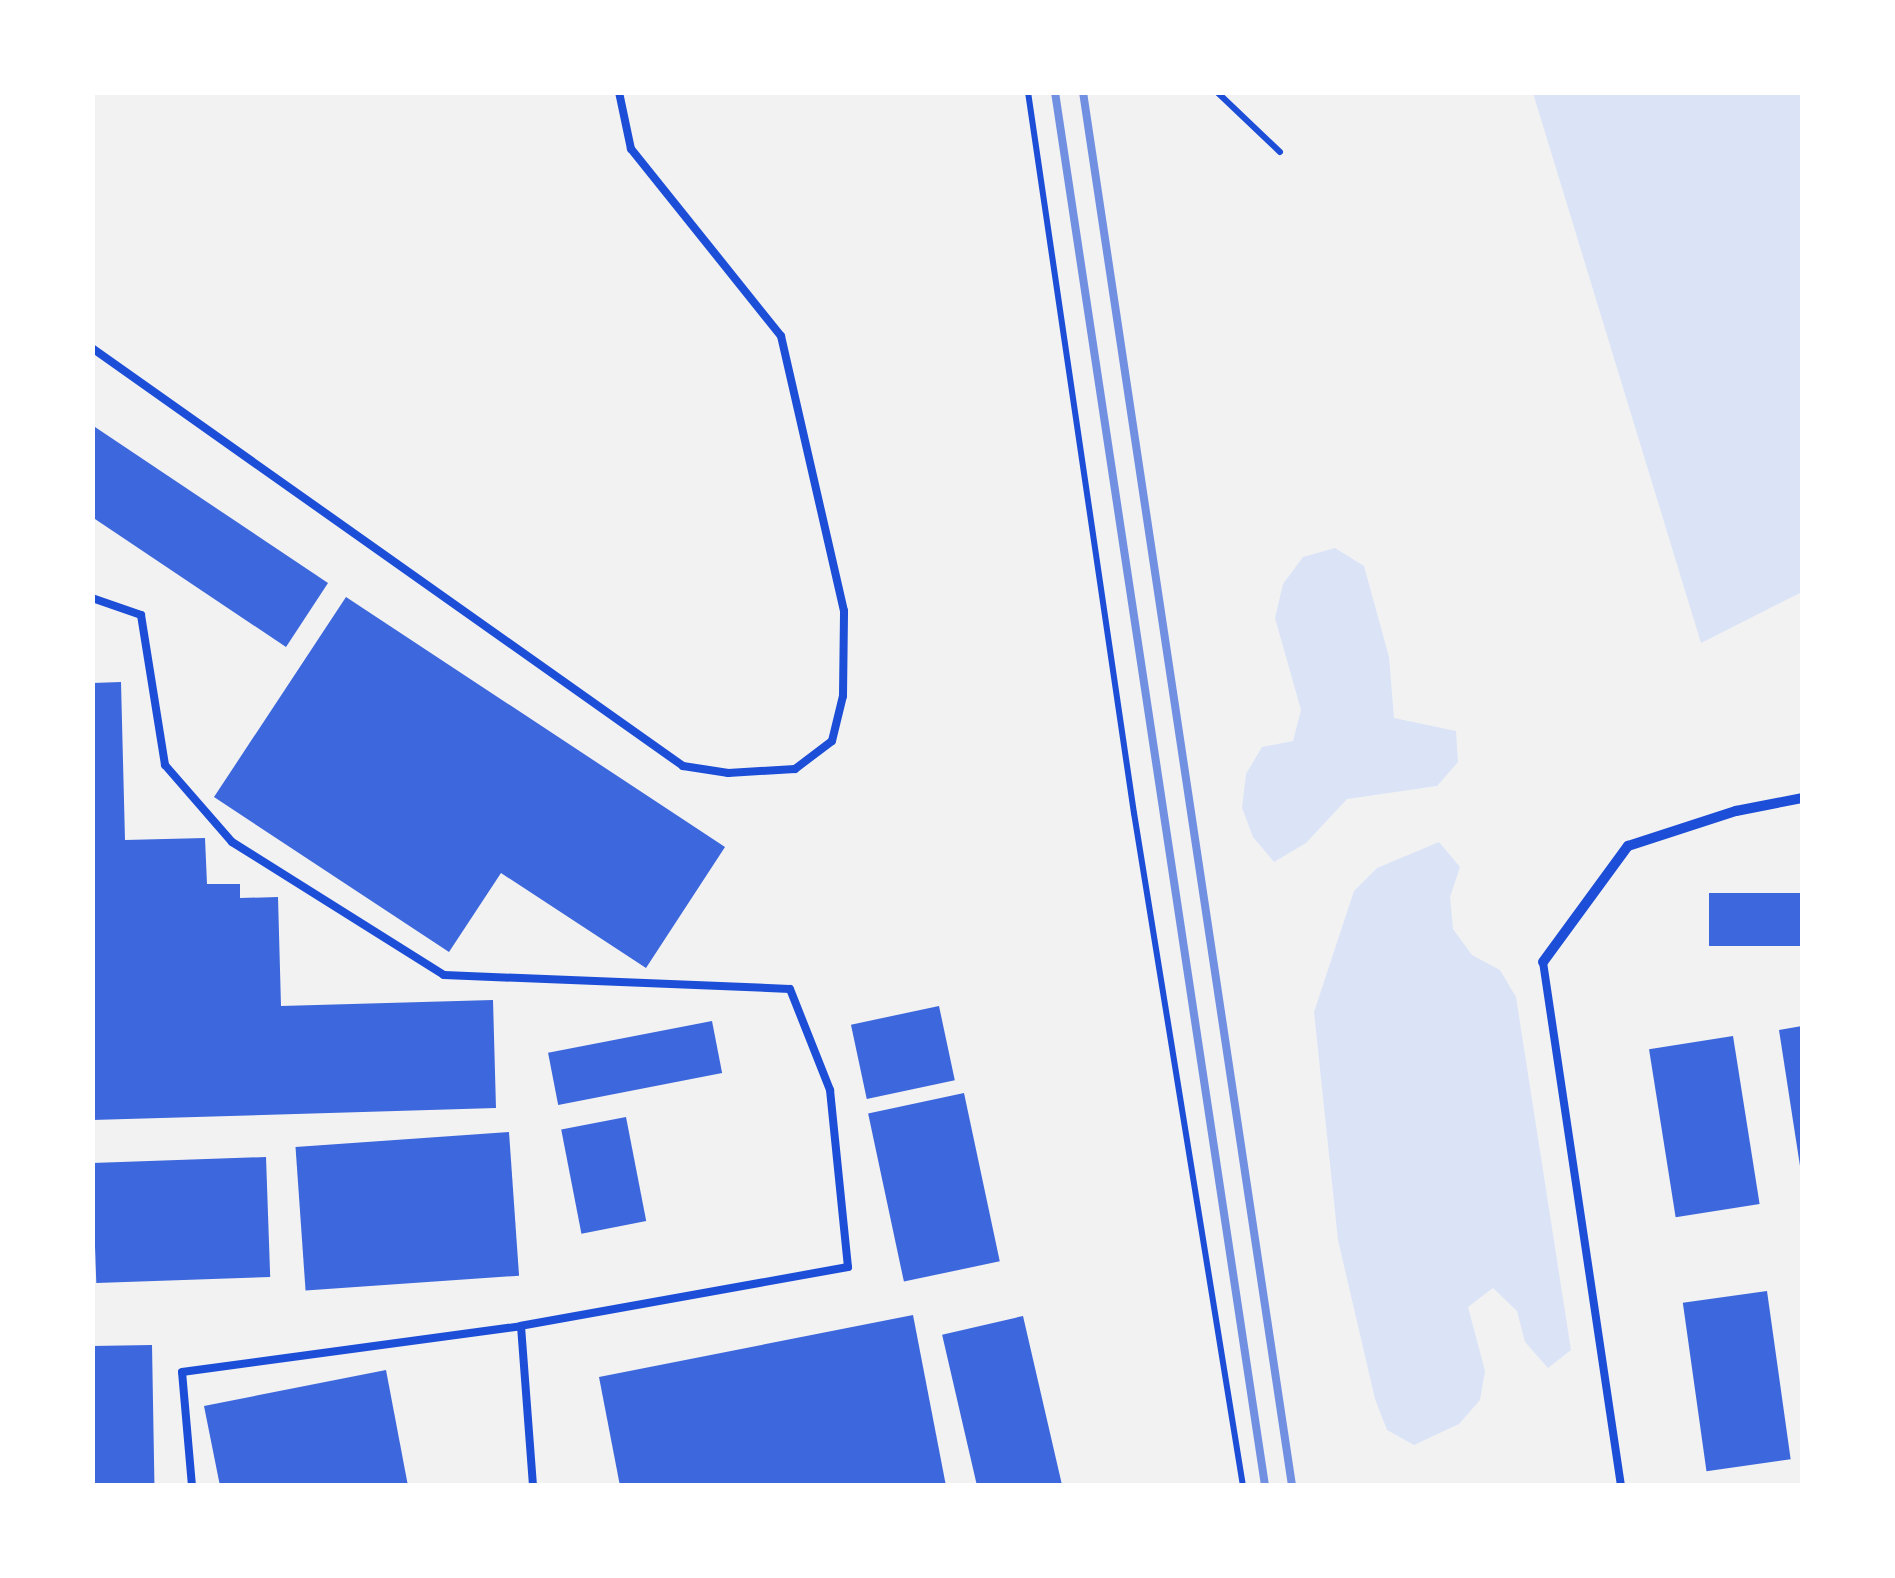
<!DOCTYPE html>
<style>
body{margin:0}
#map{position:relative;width:1895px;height:1578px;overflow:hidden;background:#f2f2f2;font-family:"Noto Sans",sans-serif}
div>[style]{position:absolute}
.green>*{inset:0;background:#dbe4f7}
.building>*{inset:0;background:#3d67dc;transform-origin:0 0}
.path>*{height:6px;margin:-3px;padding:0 3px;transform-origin:3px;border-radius:3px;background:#1d4ed8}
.service>*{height:8px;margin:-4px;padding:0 4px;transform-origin:4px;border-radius:4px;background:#1d4ed8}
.minor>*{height:10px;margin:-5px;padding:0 5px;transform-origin:5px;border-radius:5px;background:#1d4ed8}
.rail>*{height:8px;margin:-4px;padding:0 4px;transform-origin:4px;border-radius:4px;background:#7290e2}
span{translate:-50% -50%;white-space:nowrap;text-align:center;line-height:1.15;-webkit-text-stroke:9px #fff;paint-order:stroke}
.frame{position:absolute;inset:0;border:95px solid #fff;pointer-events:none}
</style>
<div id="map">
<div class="green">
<div style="clip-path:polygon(1533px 93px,1802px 93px,1802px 592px,1701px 643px)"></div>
<div style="clip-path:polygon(1335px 548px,1364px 566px,1389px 657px,1394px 718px,1456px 731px,1458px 762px,1437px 786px,1347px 799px,1306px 843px,1274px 862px,1253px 837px,1242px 808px,1246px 774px,1262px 747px,1293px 741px,1301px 710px,1275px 618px,1283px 584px,1303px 557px)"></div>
<div style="clip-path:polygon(1439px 842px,1460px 867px,1450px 897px,1453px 929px,1472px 955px,1500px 970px,1516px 997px,1571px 1350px,1548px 1368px,1525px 1342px,1517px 1311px,1493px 1288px,1468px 1307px,1485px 1371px,1480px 1400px,1459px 1424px,1414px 1445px,1387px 1430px,1375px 1399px,1338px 1240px,1314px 1012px,1354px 891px,1377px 868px)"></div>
</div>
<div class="building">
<div style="clip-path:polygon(92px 425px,328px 583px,286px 647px,92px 517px)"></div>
<div style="clip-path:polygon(346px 597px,725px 847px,646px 968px,501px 873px,449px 952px,214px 797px)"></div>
<div style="clip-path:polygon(121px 682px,125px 840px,205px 838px,207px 884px,240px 884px,240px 898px,278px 897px,281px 1006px,493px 1000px,496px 1108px,92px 1120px,92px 683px)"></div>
<div style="left:1802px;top:893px;width:53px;height:93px;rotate:90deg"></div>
<div style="left:939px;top:1006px;width:76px;height:90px;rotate:78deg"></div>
<div style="left:712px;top:1021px;width:53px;height:167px;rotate:79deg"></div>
<div style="clip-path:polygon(1802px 1026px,1802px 1166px,1800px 1166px,1779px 1030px)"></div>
<div style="left:1733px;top:1036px;width:170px;height:85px;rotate:81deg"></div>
<div style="left:964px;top:1093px;width:172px;height:98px;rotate:78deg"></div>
<div style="left:626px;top:1117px;width:106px;height:66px;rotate:79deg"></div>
<div style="left:509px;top:1132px;width:144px;height:214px;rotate:86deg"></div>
<div style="left:266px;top:1157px;width:120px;height:174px;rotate:88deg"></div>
<div style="left:1767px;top:1291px;width:170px;height:85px;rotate:82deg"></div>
<div style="clip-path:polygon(913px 1315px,946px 1486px,620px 1486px,599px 1377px)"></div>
<div style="left:1023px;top:1316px;width:175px;height:83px;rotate:77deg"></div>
<div style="left:152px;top:1345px;width:141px;height:60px;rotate:89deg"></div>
<div style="clip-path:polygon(386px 1370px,408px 1486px,220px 1486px,204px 1406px)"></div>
</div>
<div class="path">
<div style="left:1028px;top:92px;width:729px;rotate:81.64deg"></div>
<div style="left:1134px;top:813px;width:682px;rotate:80.8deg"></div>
<div style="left:1217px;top:92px;width:87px;rotate:43.6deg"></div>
</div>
<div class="service">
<div style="left:92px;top:348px;width:724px;rotate:35.27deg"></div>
<div style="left:683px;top:766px;width:46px;rotate:8.8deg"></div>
<div style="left:728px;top:773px;width:67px;rotate:-3.4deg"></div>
<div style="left:795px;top:769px;width:46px;rotate:-37.1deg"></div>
<div style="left:832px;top:741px;width:46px;rotate:-76.3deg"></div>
<div style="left:843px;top:696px;width:85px;rotate:-89.3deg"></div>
<div style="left:844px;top:611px;width:282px;rotate:-102.9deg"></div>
<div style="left:781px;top:336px;width:240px;rotate:-128.7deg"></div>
<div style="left:631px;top:149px;width:58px;rotate:-101.9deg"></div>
<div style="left:92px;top:598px;width:52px;rotate:19.1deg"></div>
<div style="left:141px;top:615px;width:152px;rotate:80.9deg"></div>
<div style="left:165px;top:765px;width:102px;rotate:49deg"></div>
<div style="left:232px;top:842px;width:250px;rotate:32.1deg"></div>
<div style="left:444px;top:975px;width:346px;rotate:2.3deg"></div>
<div style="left:790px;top:989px;width:109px;rotate:68.4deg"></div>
<div style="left:830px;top:1090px;width:178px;rotate:84.2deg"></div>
<div style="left:848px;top:1267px;width:332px;rotate:169.8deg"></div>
<div style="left:521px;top:1326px;width:160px;rotate:85.7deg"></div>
<div style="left:1543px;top:962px;width:530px;rotate:81.53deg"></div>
<div style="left:192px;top:1486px;width:114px;rotate:-95deg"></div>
<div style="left:182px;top:1372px;width:342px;rotate:-7.7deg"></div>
</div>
<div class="minor">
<div style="left:1543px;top:962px;width:144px;rotate:-53.8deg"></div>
<div style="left:1628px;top:846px;width:114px;rotate:-18deg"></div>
<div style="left:1736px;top:811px;width:67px;rotate:-11.1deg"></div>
</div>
<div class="rail">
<div style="left:1055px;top:92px;width:1410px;rotate:81.43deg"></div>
<div style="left:1083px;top:92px;width:1410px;rotate:81.47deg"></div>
</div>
<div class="frame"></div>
</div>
